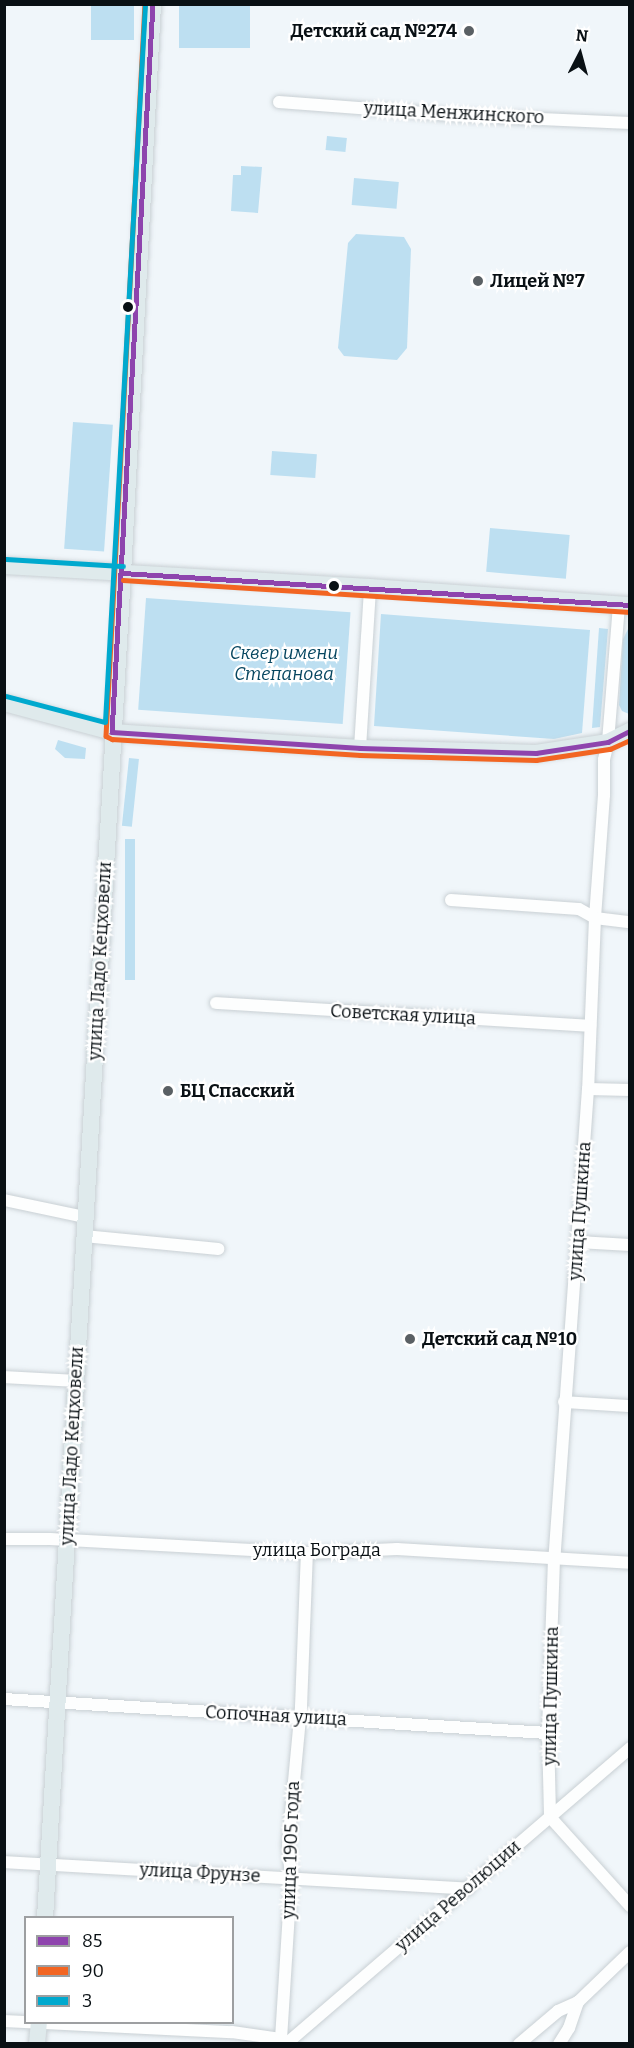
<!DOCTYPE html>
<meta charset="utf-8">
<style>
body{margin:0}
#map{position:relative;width:634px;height:2048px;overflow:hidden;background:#f0f6fa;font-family:Bitter,serif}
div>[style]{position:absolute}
.green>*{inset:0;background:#bddff1;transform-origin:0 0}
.roads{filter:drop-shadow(0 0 2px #c9d0d4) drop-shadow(0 0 2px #c9d0d4)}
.minor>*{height:12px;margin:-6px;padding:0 6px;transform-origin:6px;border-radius:6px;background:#fdfefe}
.major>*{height:16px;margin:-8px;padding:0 8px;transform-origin:8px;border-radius:8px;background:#dfeaec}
.bus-1>*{height:4.5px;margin:-2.25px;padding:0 2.25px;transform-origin:2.25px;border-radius:2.25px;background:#8e44ad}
.bus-2>*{height:4.5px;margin:-2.25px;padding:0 2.25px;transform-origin:2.25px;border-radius:2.25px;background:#f26522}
.bus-3>*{height:4.5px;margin:-2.25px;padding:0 2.25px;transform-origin:2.25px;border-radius:2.25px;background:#00a9ce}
.dots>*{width:16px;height:16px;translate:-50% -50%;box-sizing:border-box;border:3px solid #fff;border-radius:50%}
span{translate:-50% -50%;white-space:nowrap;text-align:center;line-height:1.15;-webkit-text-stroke:4.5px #fff;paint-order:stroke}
.poi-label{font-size:18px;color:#091014;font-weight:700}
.right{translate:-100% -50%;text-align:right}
.left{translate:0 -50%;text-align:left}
.street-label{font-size:18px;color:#091014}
.park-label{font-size:18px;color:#064660;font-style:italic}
.frame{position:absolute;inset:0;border:6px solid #091014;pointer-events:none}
.legend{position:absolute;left:24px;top:1916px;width:210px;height:108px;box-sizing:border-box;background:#fff;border:2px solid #9d9fa1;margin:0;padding:8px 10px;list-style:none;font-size:18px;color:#091014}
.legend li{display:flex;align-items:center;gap:12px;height:30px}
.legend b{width:30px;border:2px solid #9d9fa1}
.north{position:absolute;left:550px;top:24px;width:60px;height:60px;-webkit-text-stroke:4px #fff;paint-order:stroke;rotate:6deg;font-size:16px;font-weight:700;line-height:24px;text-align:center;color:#091014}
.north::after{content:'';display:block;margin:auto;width:21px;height:27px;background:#091014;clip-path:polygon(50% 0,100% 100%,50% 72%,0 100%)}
</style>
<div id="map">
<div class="green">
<div style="left:91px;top:5px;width:43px;height:35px"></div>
<div style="left:179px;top:5px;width:71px;height:43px"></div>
<div style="left:327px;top:136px;width:20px;height:14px;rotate:6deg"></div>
<div style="clip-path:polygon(241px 166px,262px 167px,258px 213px,231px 211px,233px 175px,241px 175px)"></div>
<div style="left:354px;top:178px;width:45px;height:27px;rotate:5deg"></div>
<div style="clip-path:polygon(356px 234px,404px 237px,411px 249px,407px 348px,397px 360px,344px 356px,338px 348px,348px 243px)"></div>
<div style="left:73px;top:422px;width:40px;height:127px;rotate:4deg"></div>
<div style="left:272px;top:451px;width:45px;height:24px;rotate:4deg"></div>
<div style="left:490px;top:528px;width:80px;height:44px;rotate:5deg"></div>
<div style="left:146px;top:598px;width:205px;height:112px;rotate:4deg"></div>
<div style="clip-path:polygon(381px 614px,590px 630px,582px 733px,554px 739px,374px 726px)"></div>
<div style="clip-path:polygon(629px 627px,629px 714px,622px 711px,619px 705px,623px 639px)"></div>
<div style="clip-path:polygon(599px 628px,608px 629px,600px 727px,592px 728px)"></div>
<div style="clip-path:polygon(58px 740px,86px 748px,85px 759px,65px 758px,55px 749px)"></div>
<div style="left:129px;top:758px;width:10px;height:68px;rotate:6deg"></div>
<div style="left:125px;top:839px;width:10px;height:141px"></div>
</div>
<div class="roads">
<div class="minor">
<div style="left:279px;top:102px;width:173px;rotate:4.3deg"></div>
<div style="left:452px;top:115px;width:178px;rotate:2.6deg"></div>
<div style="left:619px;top:605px;width:137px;rotate:94.6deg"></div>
<div style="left:608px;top:742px;width:18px;rotate:103deg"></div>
<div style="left:604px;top:760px;width:35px;rotate:90deg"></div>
<div style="left:604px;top:795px;width:123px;rotate:94.2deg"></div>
<div style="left:595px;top:918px;width:171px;rotate:92.3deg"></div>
<div style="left:588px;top:1089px;width:471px;rotate:94.1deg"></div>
<div style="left:554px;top:1559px;width:174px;rotate:92deg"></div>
<div style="left:548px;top:1733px;width:84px;rotate:88.6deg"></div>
<div style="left:550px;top:1817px;width:120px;rotate:48deg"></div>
<div style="left:360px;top:748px;width:161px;rotate:-86.4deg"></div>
<div style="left:451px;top:900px;width:128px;rotate:4deg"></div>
<div style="left:579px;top:909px;width:18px;rotate:29deg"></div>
<div style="left:595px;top:918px;width:35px;rotate:7deg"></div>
<div style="left:216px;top:1003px;width:375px;rotate:3.5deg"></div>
<div style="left:588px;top:1089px;width:42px;rotate:1.4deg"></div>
<div style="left:4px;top:1200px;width:83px;rotate:11.9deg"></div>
<div style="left:84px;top:1236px;width:135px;rotate:5.5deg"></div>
<div style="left:578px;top:1242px;width:52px;rotate:3.3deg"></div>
<div style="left:4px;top:1377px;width:72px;rotate:3.2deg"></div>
<div style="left:564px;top:1402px;width:66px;rotate:3.5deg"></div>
<div style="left:4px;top:1539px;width:46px"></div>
<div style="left:50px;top:1539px;width:257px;rotate:3.1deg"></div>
<div style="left:307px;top:1553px;width:90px;rotate:-2.5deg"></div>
<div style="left:397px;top:1549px;width:233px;rotate:3.4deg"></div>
<div style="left:4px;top:1699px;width:545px;rotate:3.58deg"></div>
<div style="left:4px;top:1862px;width:465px;rotate:3.3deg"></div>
<div style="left:4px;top:2021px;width:228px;rotate:2.8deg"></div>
<div style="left:232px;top:2032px;width:49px;rotate:8.1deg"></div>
<div style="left:281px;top:2039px;width:6px;rotate:31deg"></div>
<div style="left:281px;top:2039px;width:161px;rotate:-86.4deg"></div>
<div style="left:291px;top:1878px;width:33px;rotate:-95deg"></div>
<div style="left:288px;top:1845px;width:139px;rotate:-84.6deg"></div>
<div style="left:301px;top:1707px;width:154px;rotate:-87.8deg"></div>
<div style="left:286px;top:2044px;width:454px;rotate:-40.7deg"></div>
<div style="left:519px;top:2044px;width:51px;rotate:-40.2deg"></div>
<div style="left:558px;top:2011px;width:22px;rotate:-24deg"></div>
<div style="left:578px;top:2002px;width:72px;rotate:-43.9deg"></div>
<div style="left:559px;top:2044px;width:19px;rotate:-58deg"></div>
<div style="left:569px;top:2028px;width:28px;rotate:-71deg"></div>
</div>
<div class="major">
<div style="left:4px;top:566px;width:367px;rotate:3.3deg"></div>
<div style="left:370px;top:587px;width:261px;rotate:4deg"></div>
<div style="left:4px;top:703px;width:112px;rotate:15deg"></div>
<div style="left:112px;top:732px;width:249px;rotate:3.7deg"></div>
<div style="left:360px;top:748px;width:176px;rotate:1.6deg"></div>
<div style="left:536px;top:753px;width:73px;rotate:-8.7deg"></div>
<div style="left:608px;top:742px;width:25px;rotate:-27deg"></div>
<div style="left:45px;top:1918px;width:1347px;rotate:-86.68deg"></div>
<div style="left:123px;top:573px;width:570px;rotate:-86.98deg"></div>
<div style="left:37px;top:2044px;width:22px;rotate:-85deg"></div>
</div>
</div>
<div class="bus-1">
<div style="left:153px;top:4px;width:729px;rotate:93.22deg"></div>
<div style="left:112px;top:732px;width:249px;rotate:3.7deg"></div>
<div style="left:360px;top:748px;width:176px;rotate:1.6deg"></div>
<div style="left:536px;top:753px;width:73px;rotate:-8.7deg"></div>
<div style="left:608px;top:742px;width:25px;rotate:-27deg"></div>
<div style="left:123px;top:573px;width:508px;rotate:3.61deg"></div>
</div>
<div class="bus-2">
<div style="left:145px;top:4px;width:733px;rotate:93.05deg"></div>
<div style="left:106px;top:736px;width:7px;rotate:27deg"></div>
<div style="left:112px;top:739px;width:249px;rotate:3.7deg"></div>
<div style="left:360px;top:755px;width:176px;rotate:1.6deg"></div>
<div style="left:536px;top:760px;width:75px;rotate:-8.5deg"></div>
<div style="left:610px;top:749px;width:22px;rotate:-24deg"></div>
<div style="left:123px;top:580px;width:508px;rotate:3.61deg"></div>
</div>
<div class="bus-3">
<div style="left:4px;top:559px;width:119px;rotate:3.4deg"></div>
<div style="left:6px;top:696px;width:102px;rotate:14.7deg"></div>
<div style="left:105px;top:722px;width:719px;rotate:-86.81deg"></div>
</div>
<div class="dots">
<div style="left:469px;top:31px;background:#5a6064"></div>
<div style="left:478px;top:281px;background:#5a6064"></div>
<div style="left:128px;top:307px;background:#091014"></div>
<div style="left:334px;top:586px;background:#091014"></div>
<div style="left:168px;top:1091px;background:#5a6064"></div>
<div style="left:410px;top:1339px;background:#5a6064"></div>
</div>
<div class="poi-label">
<span class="right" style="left:457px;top:31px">Детский сад №274</span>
<span class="left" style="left:490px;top:281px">Лицей №7</span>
<span class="left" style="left:180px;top:1091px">БЦ Спасский</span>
<span class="left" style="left:422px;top:1339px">Детский сад №10</span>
</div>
<div class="street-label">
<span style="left:454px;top:113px;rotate:3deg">улица Менжинского</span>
<span style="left:100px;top:961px;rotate:-87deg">улица Ладо Кецховели</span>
<span style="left:403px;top:1015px;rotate:3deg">Советская улица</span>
<span style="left:580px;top:1211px;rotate:-86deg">улица Пушкина</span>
<span style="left:72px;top:1446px;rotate:-87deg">улица Ладо Кецховели</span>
<span style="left:317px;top:1550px">улица Бограда</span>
<span style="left:551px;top:1696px;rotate:-89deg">улица Пушкина</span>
<span style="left:276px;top:1716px;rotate:3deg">Сопочная улица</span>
<span style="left:291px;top:1850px;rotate:-88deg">улица 1905 года</span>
<span style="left:200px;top:1873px;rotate:3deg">улица Фрунзе</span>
<span style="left:458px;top:1896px;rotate:-41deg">улица Революции</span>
</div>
<div class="park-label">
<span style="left:284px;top:664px">Сквер имени<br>Степанова</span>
</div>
<div class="frame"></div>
<ul class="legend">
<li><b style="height:8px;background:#8e44ad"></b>85</li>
<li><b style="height:8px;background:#f26522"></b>90</li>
<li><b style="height:8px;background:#00a9ce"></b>3</li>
</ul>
<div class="north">N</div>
</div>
